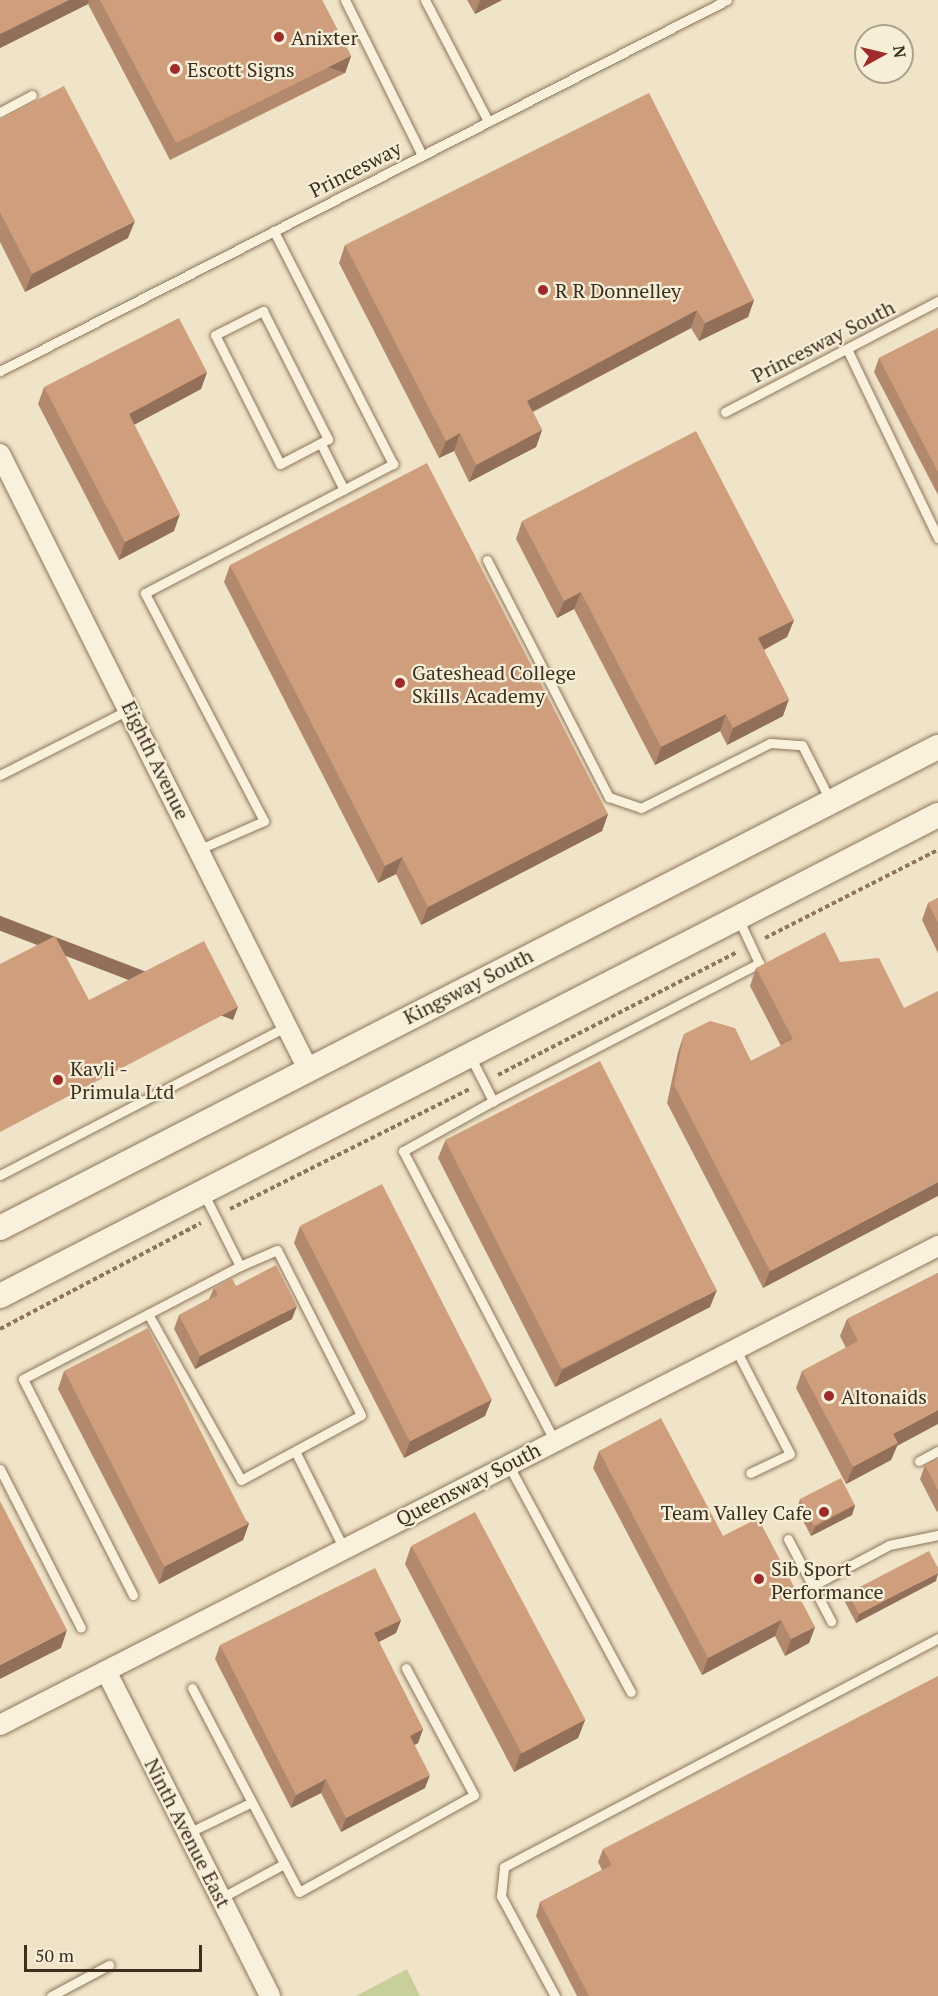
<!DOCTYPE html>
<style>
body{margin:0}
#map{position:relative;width:938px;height:1996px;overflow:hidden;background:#f0e4c8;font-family:"PT Serif",serif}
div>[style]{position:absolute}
.green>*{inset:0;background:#c9cf9b}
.path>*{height:4px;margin-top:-2px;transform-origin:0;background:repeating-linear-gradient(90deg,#8d765c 0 4.5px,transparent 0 7.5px)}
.roads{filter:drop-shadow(0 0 2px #8d765c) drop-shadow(0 0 2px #8d765c)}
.service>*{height:9px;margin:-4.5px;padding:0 4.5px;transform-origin:4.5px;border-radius:4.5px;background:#faf1dc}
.minor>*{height:20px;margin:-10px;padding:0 10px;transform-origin:10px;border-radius:10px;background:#faf1dc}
.tertiary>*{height:24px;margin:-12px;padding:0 12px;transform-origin:12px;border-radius:12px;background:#faf1dc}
.wall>*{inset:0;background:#b2896c}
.shaded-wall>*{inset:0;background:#916f58;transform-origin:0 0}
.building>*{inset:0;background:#cf9f7d;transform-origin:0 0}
.dots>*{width:16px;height:16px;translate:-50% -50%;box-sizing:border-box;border:3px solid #f7eed8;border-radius:50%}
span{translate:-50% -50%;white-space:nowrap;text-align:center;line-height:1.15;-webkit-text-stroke:4.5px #f7eed8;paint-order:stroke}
.poi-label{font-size:20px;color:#3d2e20}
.left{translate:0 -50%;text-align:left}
.right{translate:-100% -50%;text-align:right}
.street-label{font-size:20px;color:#3d2e20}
.north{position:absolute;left:854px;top:24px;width:60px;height:60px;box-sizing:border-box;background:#f7eed8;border:2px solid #ada18e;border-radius:50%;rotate:82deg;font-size:16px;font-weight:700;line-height:24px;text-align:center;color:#3d2e20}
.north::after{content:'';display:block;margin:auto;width:21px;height:27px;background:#9e2a2b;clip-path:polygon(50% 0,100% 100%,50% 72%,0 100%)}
.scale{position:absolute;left:24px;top:1945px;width:178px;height:27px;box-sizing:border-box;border:3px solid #3d2e20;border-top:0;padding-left:8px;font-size:18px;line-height:21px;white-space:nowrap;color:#3d2e20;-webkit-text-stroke:4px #f7eed8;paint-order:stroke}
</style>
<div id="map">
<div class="green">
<div style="clip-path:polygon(407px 1969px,420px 1996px,356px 1996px)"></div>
</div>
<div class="path">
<div style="left:765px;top:938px;width:194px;rotate:-27deg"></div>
<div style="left:498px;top:1075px;width:269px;rotate:-27.2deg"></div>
<div style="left:230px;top:1209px;width:268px;rotate:-26.6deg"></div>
<div style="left:0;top:1329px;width:227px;rotate:-27.8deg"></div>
</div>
<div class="roads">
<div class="service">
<div style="left:345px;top:0;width:173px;rotate:63.6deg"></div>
<div style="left:425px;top:0;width:136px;rotate:62.5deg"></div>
<div style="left:0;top:112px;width:36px;rotate:-28deg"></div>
<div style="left:263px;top:311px;width:144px;rotate:63.1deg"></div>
<div style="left:328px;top:439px;width:54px;rotate:152.5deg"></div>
<div style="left:280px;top:464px;width:144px;rotate:-116.7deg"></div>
<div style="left:215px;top:335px;width:54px;rotate:-26.6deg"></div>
<div style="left:847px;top:349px;width:210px;rotate:64.3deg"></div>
<div style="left:0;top:371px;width:816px;rotate:-27.04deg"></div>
<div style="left:725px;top:412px;width:240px;rotate:-27.5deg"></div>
<div style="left:321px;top:444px;width:51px;rotate:63.4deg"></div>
<div style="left:487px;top:560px;width:267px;rotate:62.8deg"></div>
<div style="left:609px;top:797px;width:34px;rotate:19deg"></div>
<div style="left:641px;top:808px;width:144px;rotate:-26.7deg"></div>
<div style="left:770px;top:743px;width:32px;rotate:4deg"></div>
<div style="left:802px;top:745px;width:64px;rotate:63deg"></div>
<div style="left:0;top:775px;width:144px;rotate:-26.9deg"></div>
<div style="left:200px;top:849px;width:70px;rotate:-23.6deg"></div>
<div style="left:264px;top:821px;width:257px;rotate:-117.6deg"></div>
<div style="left:145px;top:593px;width:280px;rotate:-27.5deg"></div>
<div style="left:393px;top:464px;width:262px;rotate:-117.1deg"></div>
<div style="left:470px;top:1056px;width:51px;rotate:62.9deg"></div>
<div style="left:493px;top:1101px;width:300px;rotate:-27.4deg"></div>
<div style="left:759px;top:963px;width:50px;rotate:-115deg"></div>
<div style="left:493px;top:1101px;width:103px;rotate:150.9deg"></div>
<div style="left:403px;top:1151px;width:326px;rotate:62.4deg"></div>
<div style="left:0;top:1175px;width:323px;rotate:-27.4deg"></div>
<div style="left:148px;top:1314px;width:190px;rotate:60.7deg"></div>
<div style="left:241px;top:1480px;width:136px;rotate:-28.4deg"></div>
<div style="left:361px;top:1415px;width:185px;rotate:-117deg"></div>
<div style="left:277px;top:1250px;width:40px;rotate:156.6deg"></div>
<div style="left:735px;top:1348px;width:119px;rotate:62.6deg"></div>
<div style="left:790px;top:1454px;width:44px;rotate:154.6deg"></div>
<div style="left:295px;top:1451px;width:107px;rotate:63.4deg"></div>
<div style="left:919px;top:1461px;width:21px;rotate:-28deg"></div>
<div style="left:508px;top:1464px;width:259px;rotate:61.7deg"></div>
<div style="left:0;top:1469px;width:178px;rotate:63deg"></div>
<div style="left:788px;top:1539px;width:93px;rotate:62.3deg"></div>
<div style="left:812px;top:1586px;width:87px;rotate:-28deg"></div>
<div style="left:889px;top:1545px;width:50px;rotate:-11.5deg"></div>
<div style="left:133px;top:1595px;width:242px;rotate:-117deg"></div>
<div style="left:23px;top:1379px;width:245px;rotate:-27.5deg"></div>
<div style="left:240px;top:1266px;width:80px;rotate:-116.6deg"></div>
<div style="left:192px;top:1688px;width:230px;rotate:62.3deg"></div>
<div style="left:299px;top:1892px;width:200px;rotate:-29deg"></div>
<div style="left:474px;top:1795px;width:144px;rotate:-118.2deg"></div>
<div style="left:188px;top:1833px;width:69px;rotate:-25.8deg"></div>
<div style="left:221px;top:1898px;width:72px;rotate:-28.4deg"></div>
<div style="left:51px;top:1996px;width:66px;rotate:-28.1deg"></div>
<div style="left:555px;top:1996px;width:114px;rotate:-118.4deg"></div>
<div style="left:501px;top:1896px;width:29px;rotate:-84deg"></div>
<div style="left:504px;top:1867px;width:491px;rotate:-27.8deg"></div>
</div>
<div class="minor">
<div style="left:0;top:454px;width:688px;rotate:63.4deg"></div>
<div style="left:106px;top:1671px;width:364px;rotate:63.2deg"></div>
<div style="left:0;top:1725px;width:1053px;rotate:-27.05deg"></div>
</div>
<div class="tertiary">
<div style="left:0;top:1228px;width:1054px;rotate:-27.15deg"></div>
<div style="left:0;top:1296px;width:1054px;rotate:-27.15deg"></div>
</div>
</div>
<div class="wall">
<div style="clip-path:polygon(0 0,322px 0,351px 56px,345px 73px,170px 160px,88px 4px,0 48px)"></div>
<div style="clip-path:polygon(467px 0,502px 0,475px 14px)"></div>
<div style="clip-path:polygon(0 119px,128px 238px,25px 292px,0 242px)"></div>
<div style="clip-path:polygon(345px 245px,754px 300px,748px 317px,699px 341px,691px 328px,533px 412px,542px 430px,536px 447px,469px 482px,454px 451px,439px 458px,339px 263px)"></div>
<div style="clip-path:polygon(938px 328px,938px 495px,874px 372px,879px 358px)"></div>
<div style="clip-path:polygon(207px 372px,201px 389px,134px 425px,174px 531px,119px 560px,38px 404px,44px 387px)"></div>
<div style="clip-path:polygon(522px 521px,794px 620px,787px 637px,764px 650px,783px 716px,727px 745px,720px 731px,655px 765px,574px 609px,557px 618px,516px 539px)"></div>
<div style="clip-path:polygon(230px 565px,608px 814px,602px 831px,421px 925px,396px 874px,378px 883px,224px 582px)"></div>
<div style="clip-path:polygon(938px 898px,938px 953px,922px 920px,928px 903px)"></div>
<div style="clip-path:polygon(840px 962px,904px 1008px,763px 1288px,667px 1103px,678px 1052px,684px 1034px,751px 1061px,781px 1046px,750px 986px,756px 968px)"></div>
<div style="clip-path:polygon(445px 1141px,710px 1307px,555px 1387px,438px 1158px)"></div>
<div style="clip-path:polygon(300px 1226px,485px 1416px,404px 1458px,294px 1243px)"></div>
<div style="clip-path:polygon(938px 1273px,897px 1446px,891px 1460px,846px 1484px,796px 1388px,802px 1371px,846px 1348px,840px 1336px,847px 1319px)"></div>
<div style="clip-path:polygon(236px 1286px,292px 1319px,195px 1369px,174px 1329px,179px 1315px,209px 1299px,214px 1288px)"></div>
<div style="clip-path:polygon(64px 1371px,249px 1523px,243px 1540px,159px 1584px,58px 1389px)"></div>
<div style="clip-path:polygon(599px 1451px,723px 1536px,815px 1627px,809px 1643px,785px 1656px,775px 1636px,702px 1675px,593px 1468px)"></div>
<div style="clip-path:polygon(938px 1459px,938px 1511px,937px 1512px,920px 1479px,925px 1465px)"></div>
<div style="clip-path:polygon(800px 1499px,855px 1505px,852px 1515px,811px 1536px,797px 1509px)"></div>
<div style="clip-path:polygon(411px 1546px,585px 1720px,578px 1738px,514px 1772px,405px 1564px)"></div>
<div style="clip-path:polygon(936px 1581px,856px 1623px,845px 1602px,848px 1593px)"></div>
<div style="clip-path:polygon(401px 1620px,396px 1633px,379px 1642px,423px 1729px,418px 1743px,414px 1745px,425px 1788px,341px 1832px,321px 1793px,291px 1808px,215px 1659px,220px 1645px)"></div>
<div style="clip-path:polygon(603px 1849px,938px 1996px,577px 1996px,536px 1916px,540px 1902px,602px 1870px,598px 1862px)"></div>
</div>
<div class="shaded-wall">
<div style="clip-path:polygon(69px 0,89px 0,88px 4px,0 48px,0 34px)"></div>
<div style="clip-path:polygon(480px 0,502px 0,475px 14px)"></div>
<div style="left:351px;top:56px;width:18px;height:195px;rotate:109deg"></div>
<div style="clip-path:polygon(135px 221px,128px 238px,25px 292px,32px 274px)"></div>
<div style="clip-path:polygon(754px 300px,748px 317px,699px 341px,705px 323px)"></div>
<div style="clip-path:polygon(697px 310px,691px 328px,520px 418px,527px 401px)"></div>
<div style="clip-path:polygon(207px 372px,201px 389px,122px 431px,129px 414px)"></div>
<div style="clip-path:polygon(542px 430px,536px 447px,469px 482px,476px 465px)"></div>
<div style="clip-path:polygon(460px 433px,454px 451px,439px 458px,446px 441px)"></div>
<div style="clip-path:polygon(180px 514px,174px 531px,119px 560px,125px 542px)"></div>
<div style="clip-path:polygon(581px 592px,574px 609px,557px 618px,564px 601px)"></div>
<div style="clip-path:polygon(794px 620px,787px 637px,752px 656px,758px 638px)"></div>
<div style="clip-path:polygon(789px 699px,783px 716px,727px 745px,733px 728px)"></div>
<div style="clip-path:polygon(726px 714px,720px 731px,655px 765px,661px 747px)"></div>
<div style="clip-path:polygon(608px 814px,602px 831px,421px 925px,428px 907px)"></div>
<div style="clip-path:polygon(402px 857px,396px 874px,378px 883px,385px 866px)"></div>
<div style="left:238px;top:1007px;width:14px;height:269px;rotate:111deg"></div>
<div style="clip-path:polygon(938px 1182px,938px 1196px,763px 1288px,770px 1271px)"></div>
<div style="clip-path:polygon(717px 1290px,710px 1307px,555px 1387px,562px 1370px)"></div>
<div style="clip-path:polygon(297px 1306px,292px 1319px,195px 1369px,200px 1356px)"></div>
<div style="clip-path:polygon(492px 1399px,485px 1416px,404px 1458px,410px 1441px)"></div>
<div style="clip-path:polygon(938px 1410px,938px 1424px,897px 1446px,891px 1460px,846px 1484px,853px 1467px,893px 1434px)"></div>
<div style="clip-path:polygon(855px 1505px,852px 1515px,811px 1536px,815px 1527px)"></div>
<div style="clip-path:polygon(249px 1523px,243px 1540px,159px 1584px,165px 1566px)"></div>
<div style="clip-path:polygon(938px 1573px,936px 1581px,856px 1623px,859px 1614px)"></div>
<div style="clip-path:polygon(401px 1620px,396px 1633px,369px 1647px,374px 1633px)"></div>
<div style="clip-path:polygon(781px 1620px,775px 1636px,702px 1675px,708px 1658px)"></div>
<div style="clip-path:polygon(815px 1627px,809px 1643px,785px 1656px,791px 1639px)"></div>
<div style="clip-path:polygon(67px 1630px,61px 1648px,0 1679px,0 1665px)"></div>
<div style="clip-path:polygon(585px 1720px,578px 1738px,514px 1772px,520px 1754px)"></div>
<div style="clip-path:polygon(423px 1729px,418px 1743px,405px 1750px,410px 1736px)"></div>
<div style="clip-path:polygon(430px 1775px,425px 1788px,341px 1832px,346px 1818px)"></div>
<div style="clip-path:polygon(326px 1779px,321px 1793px,291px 1808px,296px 1795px)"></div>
</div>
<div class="building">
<div style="clip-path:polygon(0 0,69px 0,0 34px)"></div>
<div style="clip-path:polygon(100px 0,322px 0,351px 56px,176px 143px)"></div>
<div style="clip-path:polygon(64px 86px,135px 221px,32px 274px,0 212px,0 119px)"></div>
<div style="clip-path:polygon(649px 93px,754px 300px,705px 323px,697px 310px,527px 401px,542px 430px,476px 465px,460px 433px,446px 441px,345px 245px)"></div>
<div style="clip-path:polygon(179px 318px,207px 372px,129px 414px,180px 514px,125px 542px,44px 387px)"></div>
<div style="clip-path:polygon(938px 328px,938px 472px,879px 358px)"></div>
<div style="clip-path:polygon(696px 431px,794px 620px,758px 638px,789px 699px,733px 728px,726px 714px,661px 747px,581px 592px,564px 601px,522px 521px)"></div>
<div style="clip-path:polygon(427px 463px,608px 814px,428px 907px,402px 857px,385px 866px,230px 565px)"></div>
<div style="clip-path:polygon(938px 898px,938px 923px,928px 903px)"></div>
<div style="clip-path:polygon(825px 932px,840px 962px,879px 958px,904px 1008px,938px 991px,938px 1182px,770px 1271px,674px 1085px,684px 1034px,710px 1021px,735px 1028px,751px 1061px,793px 1039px,756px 968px)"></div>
<div style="clip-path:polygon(55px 936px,89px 1000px,204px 941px,238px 1007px,0 1132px,0 964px)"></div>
<div style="left:600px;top:1061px;width:257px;height:174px;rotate:63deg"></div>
<div style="left:382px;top:1184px;width:242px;height:92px;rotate:63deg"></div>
<div style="clip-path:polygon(276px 1265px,297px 1306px,200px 1356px,179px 1315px,218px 1295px,214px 1288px,232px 1278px,236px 1286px)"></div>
<div style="clip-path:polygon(938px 1273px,938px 1410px,893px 1434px,898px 1443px,853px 1467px,802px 1371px,858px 1341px,847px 1319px)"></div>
<div style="left:148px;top:1328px;width:220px;height:94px;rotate:63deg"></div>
<div style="clip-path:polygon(661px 1418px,723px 1536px,758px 1518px,815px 1627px,791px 1639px,781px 1620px,708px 1658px,599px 1451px)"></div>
<div style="clip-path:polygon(938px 1459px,938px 1490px,925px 1465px)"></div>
<div style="left:841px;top:1478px;width:30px;height:46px;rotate:63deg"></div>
<div style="clip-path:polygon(0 1501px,67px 1630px,0 1665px)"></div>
<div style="left:475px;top:1512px;width:235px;height:72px;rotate:62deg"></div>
<div style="clip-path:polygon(929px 1551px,938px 1568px,938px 1573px,859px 1614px,848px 1593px)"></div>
<div style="clip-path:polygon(375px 1568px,401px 1620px,374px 1633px,423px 1729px,410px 1736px,430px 1775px,346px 1818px,326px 1779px,296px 1795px,220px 1645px)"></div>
<div style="clip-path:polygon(938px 1676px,938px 1996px,589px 1996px,540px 1902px,612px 1865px,603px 1849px)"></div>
</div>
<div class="dots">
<div style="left:279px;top:37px;background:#9e2a2b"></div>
<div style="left:175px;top:69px;background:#9e2a2b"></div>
<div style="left:543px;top:290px;background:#9e2a2b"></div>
<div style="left:400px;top:683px;background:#9e2a2b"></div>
<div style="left:58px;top:1080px;background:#9e2a2b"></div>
<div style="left:829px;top:1396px;background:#9e2a2b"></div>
<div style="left:824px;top:1512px;background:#9e2a2b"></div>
<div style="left:759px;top:1579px;background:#9e2a2b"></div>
</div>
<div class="poi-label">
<span class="left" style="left:291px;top:37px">Anixter</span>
<span class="left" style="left:187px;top:69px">Escott Signs</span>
<span class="left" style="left:555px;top:290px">R R Donnelley</span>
<span class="left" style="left:412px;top:684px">Gateshead College<br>Skills Academy</span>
<span class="left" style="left:70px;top:1080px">Kavli -<br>Primula Ltd</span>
<span class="left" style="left:841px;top:1396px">Altonaids</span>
<span class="right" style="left:812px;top:1512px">Team Valley Cafe</span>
<span class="left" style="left:771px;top:1580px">Sib Sport<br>Performance</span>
</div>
<div class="street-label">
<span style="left:355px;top:169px;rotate:-27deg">Princesway</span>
<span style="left:823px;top:341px;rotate:-27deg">Princesway South</span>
<span style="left:156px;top:760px;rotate:64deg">Eighth Avenue</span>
<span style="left:468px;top:986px;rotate:-27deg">Kingsway South</span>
<span style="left:468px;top:1484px;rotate:-27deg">Queensway South</span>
<span style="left:188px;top:1833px;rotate:63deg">Ninth Avenue East</span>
</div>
<div class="north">N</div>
<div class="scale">50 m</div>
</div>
